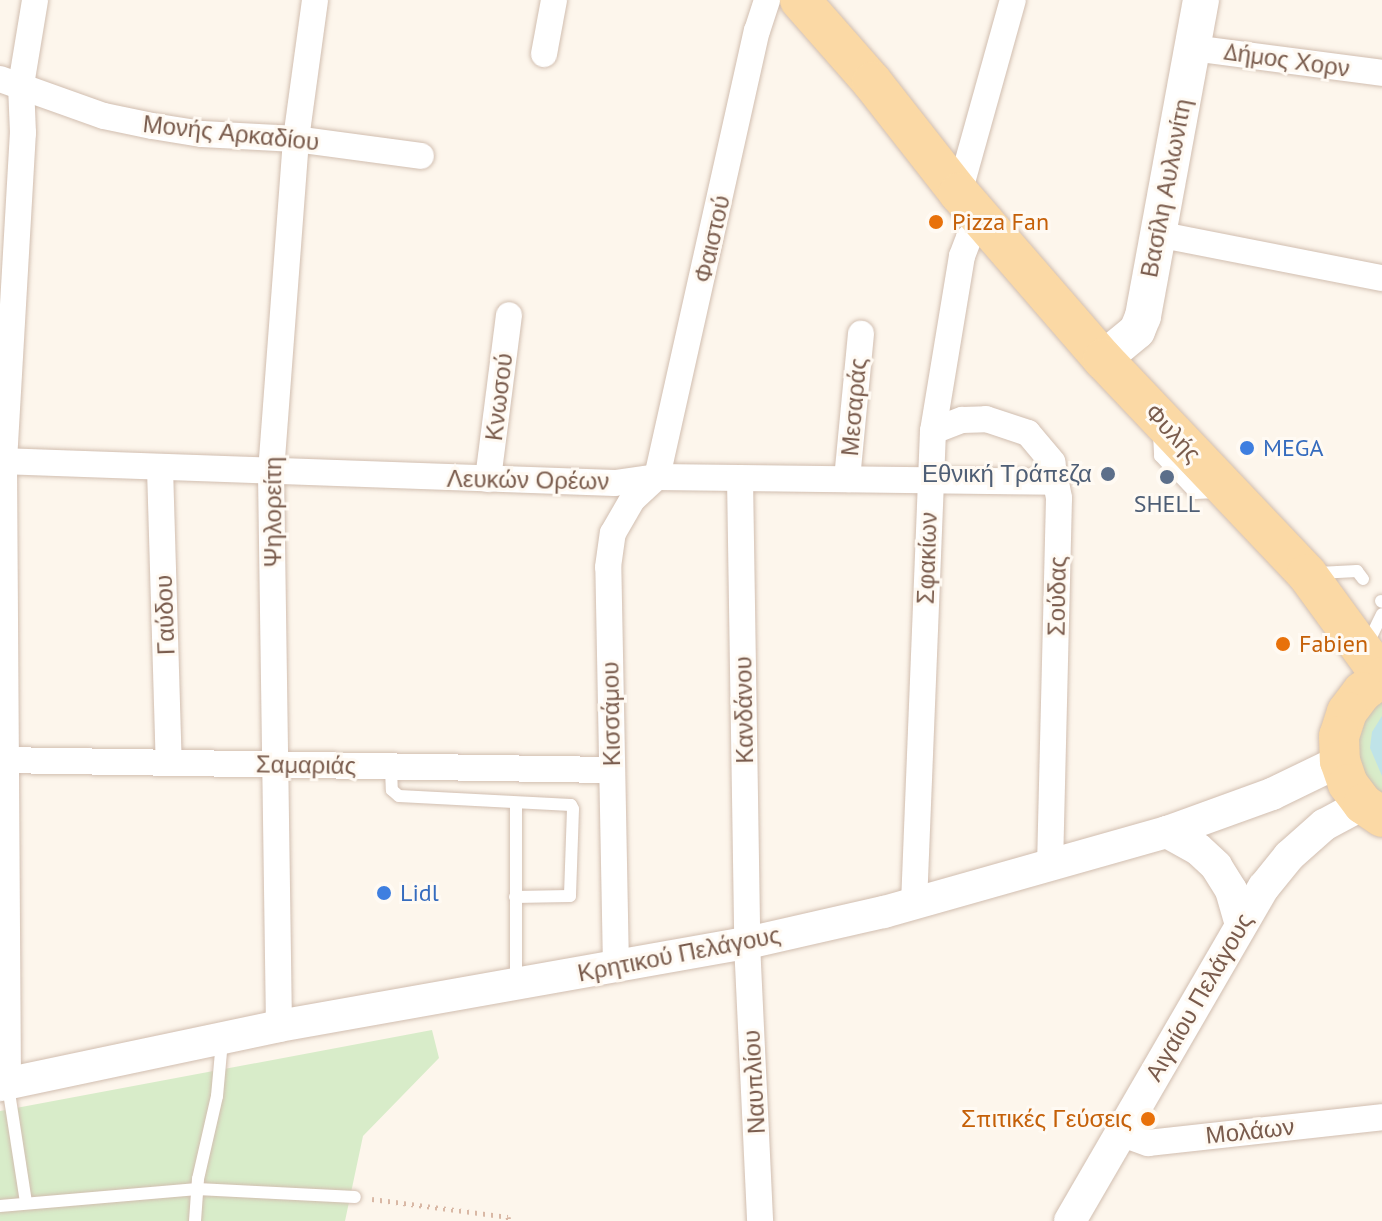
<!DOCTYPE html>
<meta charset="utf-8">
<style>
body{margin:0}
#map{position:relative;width:1382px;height:1221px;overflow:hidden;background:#fdf6ec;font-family:"PT Sans",sans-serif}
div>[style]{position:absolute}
.green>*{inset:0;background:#d8ecc9}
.water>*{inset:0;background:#bfe3e8}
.path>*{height:5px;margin-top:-2.5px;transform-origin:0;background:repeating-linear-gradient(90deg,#d9b8a5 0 2px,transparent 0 8px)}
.roads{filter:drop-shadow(0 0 2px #d1beb0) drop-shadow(0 0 2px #d1beb0)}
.service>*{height:12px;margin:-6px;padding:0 6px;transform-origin:6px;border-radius:6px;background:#fff}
.minor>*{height:26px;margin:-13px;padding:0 13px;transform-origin:13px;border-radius:13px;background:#fff}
.tertiary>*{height:32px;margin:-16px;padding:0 16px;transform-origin:16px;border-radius:16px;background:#fff}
.secondary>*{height:36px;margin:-18px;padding:0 18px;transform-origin:18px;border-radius:18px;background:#fff}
.primary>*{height:40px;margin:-20px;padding:0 20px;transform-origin:20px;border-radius:20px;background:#fbd9a5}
.dots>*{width:22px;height:22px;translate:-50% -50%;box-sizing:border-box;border:4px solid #fffaf3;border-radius:50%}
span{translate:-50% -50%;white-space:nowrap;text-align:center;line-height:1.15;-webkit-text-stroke:6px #fffaf3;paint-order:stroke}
.street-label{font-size:24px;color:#7a5c4d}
.food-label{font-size:24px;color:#c56008}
.left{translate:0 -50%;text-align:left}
.right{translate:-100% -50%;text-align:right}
.shop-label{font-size:24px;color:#366cbe}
.service-label{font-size:24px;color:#4e5e75}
</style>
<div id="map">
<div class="green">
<div style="clip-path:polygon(1382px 688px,1382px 802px,1359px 781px,1355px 717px)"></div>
<div style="clip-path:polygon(432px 1030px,439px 1058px,363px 1136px,345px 1221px,0 1221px,0 1111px)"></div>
</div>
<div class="water">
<div style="clip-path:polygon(1382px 716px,1382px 776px,1370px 748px,1372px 732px)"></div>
</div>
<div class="path">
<div style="left:372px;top:1199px;width:137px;rotate:7.5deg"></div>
<div style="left:508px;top:1217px;width:4px;rotate:76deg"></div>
</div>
<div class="roads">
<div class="service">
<div style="left:1159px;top:434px;width:22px;rotate:87deg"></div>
<div style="left:1160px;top:456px;width:51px;rotate:46.6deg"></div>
<div style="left:1195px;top:493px;width:21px;rotate:-3deg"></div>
<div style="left:1318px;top:573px;width:39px;rotate:-3deg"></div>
<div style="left:1357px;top:571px;width:10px;rotate:53deg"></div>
<div style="left:1381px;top:601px;width:1px;rotate:45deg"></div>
<div style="left:1368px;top:643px;width:32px;rotate:-64deg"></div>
<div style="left:391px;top:767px;width:23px;rotate:88deg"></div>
<div style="left:392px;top:790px;width:9px;rotate:41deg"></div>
<div style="left:399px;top:796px;width:172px;rotate:3deg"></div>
<div style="left:571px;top:805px;width:4px;rotate:63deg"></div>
<div style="left:573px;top:809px;width:87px;rotate:92deg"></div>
<div style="left:570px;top:896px;width:55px;rotate:179deg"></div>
<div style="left:516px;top:984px;width:181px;rotate:-90deg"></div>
<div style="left:8px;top:1086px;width:117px;rotate:81.2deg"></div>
<div style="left:0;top:1206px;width:198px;rotate:-4.9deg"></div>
<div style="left:197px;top:1189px;width:158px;rotate:2.9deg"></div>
<div style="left:195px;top:1221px;width:42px;rotate:-85.9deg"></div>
<div style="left:198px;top:1179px;width:85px;rotate:-77.1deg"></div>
<div style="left:217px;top:1096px;width:55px;rotate:-84.8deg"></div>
</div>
<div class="minor">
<div style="left:1193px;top:48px;width:191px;rotate:7.5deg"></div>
<div style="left:544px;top:54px;width:55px;rotate:-79.5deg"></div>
<div style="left:0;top:79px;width:110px;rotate:19.6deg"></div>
<div style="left:104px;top:116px;width:49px;rotate:11.8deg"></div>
<div style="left:152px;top:126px;width:51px;rotate:9.1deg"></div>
<div style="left:202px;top:134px;width:94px;rotate:3deg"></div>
<div style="left:296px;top:139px;width:126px;rotate:7.7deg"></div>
<div style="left:959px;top:193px;width:200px;rotate:-74.4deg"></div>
<div style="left:1157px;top:234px;width:229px;rotate:11.1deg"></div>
<div style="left:933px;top:431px;width:31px;rotate:-21deg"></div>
<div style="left:962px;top:420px;width:24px;rotate:-2deg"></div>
<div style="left:986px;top:419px;width:44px;rotate:18.4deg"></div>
<div style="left:1028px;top:433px;width:38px;rotate:50deg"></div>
<div style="left:1052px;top:462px;width:37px;rotate:79deg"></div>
<div style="left:1059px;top:498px;width:369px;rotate:91.4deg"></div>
<div style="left:0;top:461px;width:615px;rotate:2.05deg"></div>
<div style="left:615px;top:483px;width:42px;rotate:-8.1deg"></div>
<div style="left:657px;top:477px;width:399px;rotate:0.7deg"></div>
<div style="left:160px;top:468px;width:295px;rotate:88.3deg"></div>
<div style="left:740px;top:478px;width:465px;rotate:89.1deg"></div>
<div style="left:747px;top:943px;width:278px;rotate:87.3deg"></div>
<div style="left:488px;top:479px;width:165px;rotate:-82.7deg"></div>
<div style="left:847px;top:479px;width:146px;rotate:-84.5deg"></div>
<div style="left:0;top:760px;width:612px;rotate:0.94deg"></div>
<div style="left:914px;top:904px;width:473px;rotate:-87.7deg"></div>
<div style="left:933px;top:431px;width:177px;rotate:-80.6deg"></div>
<div style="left:962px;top:256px;width:19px;rotate:-69deg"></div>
<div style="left:969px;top:238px;width:22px;rotate:-47deg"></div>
<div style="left:616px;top:967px;width:400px;rotate:-91.1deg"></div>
<div style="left:608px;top:567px;width:34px;rotate:-82deg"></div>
<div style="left:613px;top:533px;width:39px;rotate:-60deg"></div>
<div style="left:633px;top:499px;width:33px;rotate:-43deg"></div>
<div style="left:657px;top:477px;width:457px;rotate:-77.4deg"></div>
<div style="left:757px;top:31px;width:33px;rotate:-72deg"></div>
<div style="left:279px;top:1026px;width:554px;rotate:-90.83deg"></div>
<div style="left:271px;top:472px;width:334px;rotate:-85.7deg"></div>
<div style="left:296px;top:139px;width:140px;rotate:-82.2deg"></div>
<div style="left:8px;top:1083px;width:622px;rotate:-90.37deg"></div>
<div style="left:4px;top:461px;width:329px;rotate:-86.7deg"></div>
<div style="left:23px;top:133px;width:48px;rotate:-92.4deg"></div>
<div style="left:21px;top:85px;width:86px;rotate:-80.6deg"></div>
<div style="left:1120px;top:1133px;width:30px;rotate:20deg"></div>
<div style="left:1148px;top:1143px;width:235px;rotate:-6.3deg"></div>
</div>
<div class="tertiary">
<div style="left:1167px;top:832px;width:35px;rotate:29deg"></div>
<div style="left:1198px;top:849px;width:25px;rotate:43deg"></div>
<div style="left:1216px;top:866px;width:28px;rotate:58deg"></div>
<div style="left:1231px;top:890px;width:36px;rotate:74deg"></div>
<div style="left:0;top:1085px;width:285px;rotate:-11.9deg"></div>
<div style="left:279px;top:1026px;width:475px;rotate:-10.1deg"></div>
<div style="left:747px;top:943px;width:140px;rotate:-12.8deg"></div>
<div style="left:884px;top:912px;width:294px;rotate:-15.8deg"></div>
<div style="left:1167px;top:832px;width:112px;rotate:-19.9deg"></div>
<div style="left:1272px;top:794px;width:76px;rotate:-25.9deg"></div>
<div style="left:1070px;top:1221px;width:386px;rotate:-59.9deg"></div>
<div style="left:1264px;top:887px;width:40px;rotate:-51deg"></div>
<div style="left:1289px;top:856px;width:47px;rotate:-41.5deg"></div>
<div style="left:1324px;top:825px;width:44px;rotate:-28.3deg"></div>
</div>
<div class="secondary">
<div style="left:1103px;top:359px;width:44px;rotate:-39.5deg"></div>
<div style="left:1137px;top:331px;width:16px;rotate:-68deg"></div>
<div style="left:1143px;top:316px;width:321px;rotate:-79.6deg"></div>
</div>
<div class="primary">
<div style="left:800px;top:0;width:109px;rotate:48.7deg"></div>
<div style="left:872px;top:82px;width:141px;rotate:51.9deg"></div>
<div style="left:959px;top:193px;width:220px;rotate:49.1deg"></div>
<div style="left:1103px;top:359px;width:296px;rotate:46.5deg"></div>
<div style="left:1307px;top:574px;width:127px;rotate:53.9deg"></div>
<div style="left:1382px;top:677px;width:25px;rotate:143deg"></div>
<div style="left:1362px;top:692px;width:25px;rotate:127deg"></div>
<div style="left:1347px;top:712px;width:25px;rotate:108deg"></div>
<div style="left:1339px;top:736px;width:25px;rotate:88deg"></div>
<div style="left:1340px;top:761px;width:24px;rotate:71deg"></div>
<div style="left:1348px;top:784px;width:25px;rotate:53deg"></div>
<div style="left:1363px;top:804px;width:23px;rotate:34deg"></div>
</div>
</div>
<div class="dots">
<div style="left:936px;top:222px;background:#e8710a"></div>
<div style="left:1247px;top:448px;background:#3f7fe0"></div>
<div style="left:1108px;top:474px;background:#5c6f8a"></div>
<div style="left:1167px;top:477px;background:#5c6f8a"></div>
<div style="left:1283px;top:644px;background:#e8710a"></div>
<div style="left:384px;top:893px;background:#3f7fe0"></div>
<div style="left:1148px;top:1119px;background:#e8710a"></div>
</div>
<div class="street-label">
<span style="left:1287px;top:60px;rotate:8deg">Δήμος Χορν</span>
<span style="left:231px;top:133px;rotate:6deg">Μονής Αρκαδίου</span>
<span style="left:1166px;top:188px;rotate:-79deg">Βασίλη Αυλωνίτη</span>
<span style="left:712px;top:239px;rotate:-77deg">Φαιστού</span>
<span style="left:499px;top:397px;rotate:-83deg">Κνωσού</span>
<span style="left:854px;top:407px;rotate:-85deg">Μεσαράς</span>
<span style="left:1173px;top:433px;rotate:47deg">Φυλής</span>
<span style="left:528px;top:480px;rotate:1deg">Λευκών Ορέων</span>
<span style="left:273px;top:512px;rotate:-90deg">Ψηλορείτη</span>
<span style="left:927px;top:558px;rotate:-88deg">Σφακίων</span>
<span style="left:1057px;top:596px;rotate:-89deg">Σούδας</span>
<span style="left:165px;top:615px;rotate:-92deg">Γαύδου</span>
<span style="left:744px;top:710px;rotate:-91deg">Κανδάνου</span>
<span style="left:611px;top:714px;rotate:-91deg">Κισσάμου</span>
<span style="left:306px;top:765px;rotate:1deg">Σαμαριάς</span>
<span style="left:679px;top:954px;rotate:-11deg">Κρητικού Πελάγους</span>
<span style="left:1199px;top:997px;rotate:-60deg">Αιγαίου Πελάγους</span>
<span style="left:754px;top:1082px;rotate:-93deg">Ναυπλίου</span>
<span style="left:1250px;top:1131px;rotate:-6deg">Μολάων</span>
</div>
<div class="food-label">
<span class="left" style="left:952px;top:222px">Pizza Fan</span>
<span class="left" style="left:1299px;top:644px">Fabien</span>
<span class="right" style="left:1132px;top:1119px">Σπιτικές Γεύσεις</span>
</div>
<div class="shop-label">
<span class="left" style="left:1263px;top:448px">MEGA</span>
<span class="left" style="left:400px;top:893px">Lidl</span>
</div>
<div class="service-label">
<span class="right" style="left:1092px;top:474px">Εθνική Τράπεζα</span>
<span style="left:1167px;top:504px">SHELL</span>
</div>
</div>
